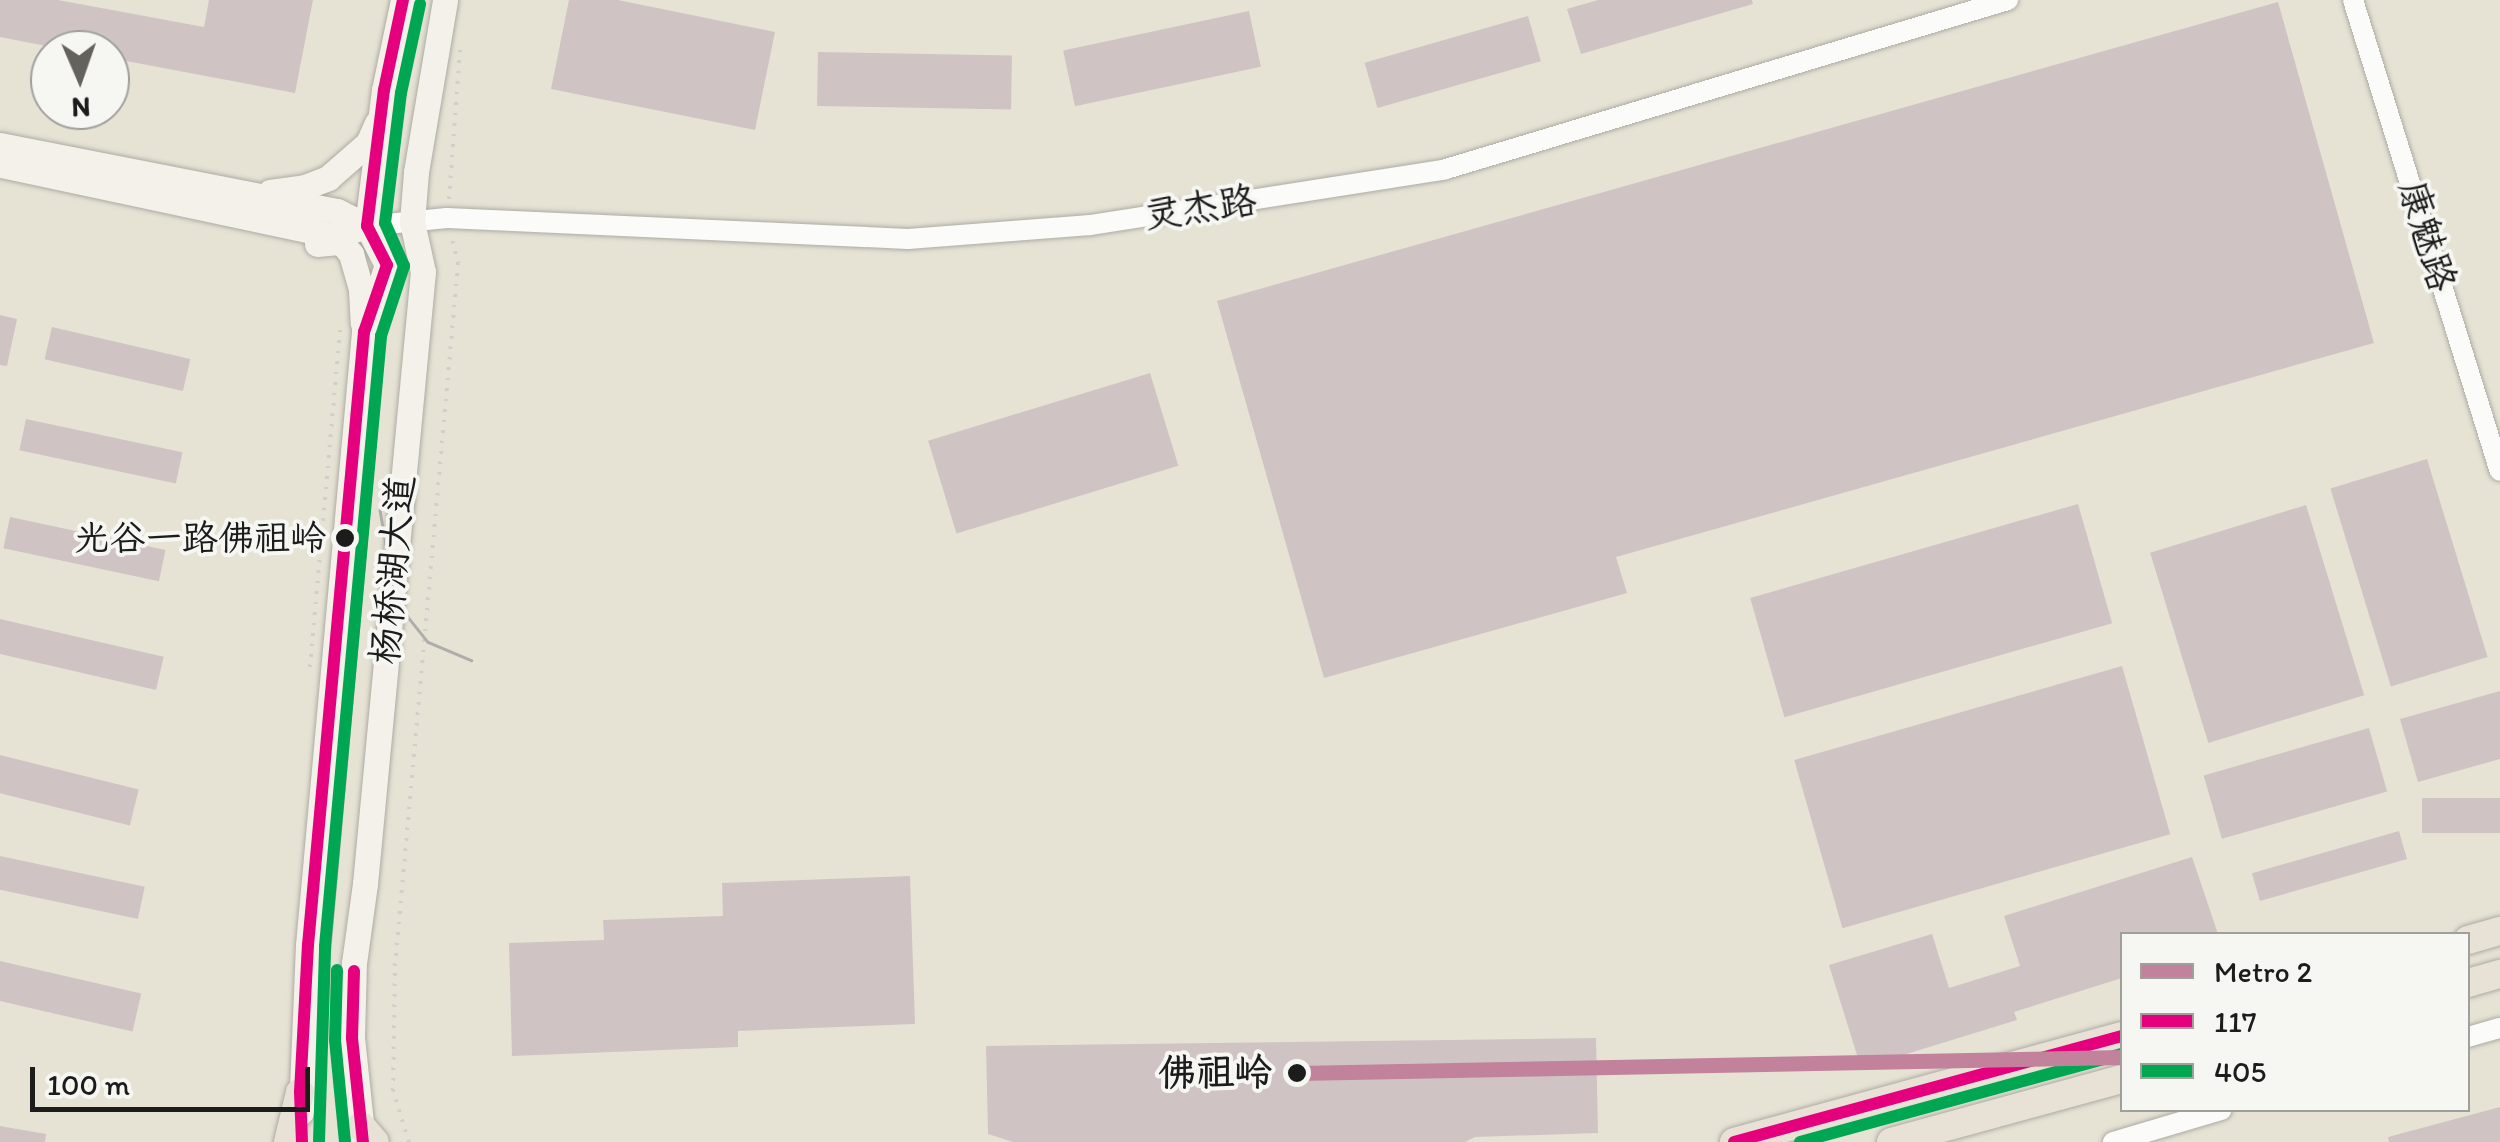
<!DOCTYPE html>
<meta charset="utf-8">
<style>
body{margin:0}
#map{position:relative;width:2500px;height:1142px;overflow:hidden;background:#e6e3d5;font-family:Itim,"LXGW WenKai TC",sans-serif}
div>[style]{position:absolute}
.building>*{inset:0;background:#cfc4c3;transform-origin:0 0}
.path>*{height:4px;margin-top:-2px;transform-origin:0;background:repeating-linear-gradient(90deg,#d0cfcc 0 2.5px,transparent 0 10.5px)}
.roads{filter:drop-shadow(0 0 2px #adaba3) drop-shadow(0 0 2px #adaba3)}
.tertiary>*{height:20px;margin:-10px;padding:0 10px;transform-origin:10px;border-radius:10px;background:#fbfbf9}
.secondary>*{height:25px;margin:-12.5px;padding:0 12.5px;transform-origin:12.5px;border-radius:12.5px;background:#f4f1ea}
.primary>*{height:28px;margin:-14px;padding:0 14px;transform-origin:14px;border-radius:14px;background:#e8e1d5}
.tram>*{height:2.5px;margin:-1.25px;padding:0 1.25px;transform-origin:1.25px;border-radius:1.25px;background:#aeadab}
.bus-1>*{height:12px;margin:-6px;padding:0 6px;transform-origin:6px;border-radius:6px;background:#e5007d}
.bus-2>*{height:12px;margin:-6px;padding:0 6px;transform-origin:6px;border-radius:6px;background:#00a651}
.metro-1>*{height:15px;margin:-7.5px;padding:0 7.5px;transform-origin:7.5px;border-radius:7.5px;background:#c2829b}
.dots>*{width:28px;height:28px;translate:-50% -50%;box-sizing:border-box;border:5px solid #f6f6f2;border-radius:50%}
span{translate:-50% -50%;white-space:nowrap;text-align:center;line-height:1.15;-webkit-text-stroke:8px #f6f6f2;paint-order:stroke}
.bus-label{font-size:36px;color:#1c1c1c}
.right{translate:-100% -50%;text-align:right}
.street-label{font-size:38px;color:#1c1c1c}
.stop-label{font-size:38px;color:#1c1c1c;font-weight:700}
.legend{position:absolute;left:2120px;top:932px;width:350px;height:180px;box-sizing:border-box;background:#f6f6f2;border:2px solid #9f9f9c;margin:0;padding:12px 18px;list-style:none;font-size:30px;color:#1c1c1c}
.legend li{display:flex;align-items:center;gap:20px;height:50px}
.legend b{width:50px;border:2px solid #9f9f9c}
.north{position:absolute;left:30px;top:30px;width:100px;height:100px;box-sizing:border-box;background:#f6f6f2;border:2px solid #9f9f9c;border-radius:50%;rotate:178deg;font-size:28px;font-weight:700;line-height:40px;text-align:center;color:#1c1c1c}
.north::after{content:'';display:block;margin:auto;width:35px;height:45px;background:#63625d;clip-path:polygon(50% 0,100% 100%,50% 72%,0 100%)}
.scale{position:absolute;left:30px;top:1067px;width:280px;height:45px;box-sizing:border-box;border:5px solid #1c1c1c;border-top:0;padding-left:12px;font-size:30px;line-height:35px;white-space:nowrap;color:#1c1c1c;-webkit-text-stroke:8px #f6f6f2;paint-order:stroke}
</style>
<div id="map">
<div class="building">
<div style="clip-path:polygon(0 0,58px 0,204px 27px,209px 0,313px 0,295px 93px,110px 58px,110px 50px,67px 50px,0 37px)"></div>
<div style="clip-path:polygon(569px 0,618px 0,775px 32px,755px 130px,551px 89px)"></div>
<div style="clip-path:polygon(1598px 0,1752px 0,1753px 4px,1581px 54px,1567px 9px)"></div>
<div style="clip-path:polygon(2278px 2px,2374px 343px,1616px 557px,1627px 593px,1324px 678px,1217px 301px)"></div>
<div style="left:1249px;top:11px;width:57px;height:190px;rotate:78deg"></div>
<div style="left:1528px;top:16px;width:47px;height:170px;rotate:74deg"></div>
<div style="left:818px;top:52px;width:194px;height:54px;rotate:1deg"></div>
<div style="clip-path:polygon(0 315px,17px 319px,7px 366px,0 365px)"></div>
<div style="left:52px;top:327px;width:142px;height:33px;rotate:13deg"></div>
<div style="left:1150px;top:373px;width:97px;height:232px;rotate:73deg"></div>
<div style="left:26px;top:419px;width:160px;height:32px;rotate:12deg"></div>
<div style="left:2427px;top:459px;width:207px;height:101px;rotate:73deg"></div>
<div style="left:2078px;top:504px;width:124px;height:341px;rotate:74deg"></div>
<div style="left:2306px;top:505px;width:199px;height:163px;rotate:73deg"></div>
<div style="left:10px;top:517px;width:159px;height:32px;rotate:12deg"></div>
<div style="left:0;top:619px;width:168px;height:34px;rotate:13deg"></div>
<div style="left:2122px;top:666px;width:175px;height:341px;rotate:74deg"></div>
<div style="clip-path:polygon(2500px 691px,2500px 759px,2418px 782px,2400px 719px)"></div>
<div style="left:2369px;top:728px;width:66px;height:172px;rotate:74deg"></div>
<div style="left:0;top:755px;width:143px;height:37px;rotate:14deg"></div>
<div style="left:2500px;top:798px;width:35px;height:78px;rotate:90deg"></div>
<div style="left:2399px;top:831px;width:29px;height:153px;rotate:74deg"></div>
<div style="left:0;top:856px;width:148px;height:33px;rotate:12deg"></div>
<div style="clip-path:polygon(2192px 857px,2218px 934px,2122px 934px,2122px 978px,2014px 1012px,2017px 1020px,1861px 1068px,1829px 965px,1932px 934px,1949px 988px,2020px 966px,2004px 916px)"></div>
<div style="clip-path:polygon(910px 876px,915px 1024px,738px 1031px,738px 1047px,512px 1056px,509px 943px,604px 940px,603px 920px,723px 916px,722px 883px)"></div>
<div style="left:0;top:961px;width:145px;height:39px;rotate:13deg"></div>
<div style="clip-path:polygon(1596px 1038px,1598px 1133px,1475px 1137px,1465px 1142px,1013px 1142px,988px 1134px,986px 1046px)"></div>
<div style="clip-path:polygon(2500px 1107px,2500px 1142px,2389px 1142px,2388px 1137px)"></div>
<div style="clip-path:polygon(0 1126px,46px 1134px,45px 1142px,0 1142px)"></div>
</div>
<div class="path">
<div style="left:449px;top:199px;width:150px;rotate:-85.8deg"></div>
<div style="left:310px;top:667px;width:345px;rotate:-84.9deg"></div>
<div style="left:409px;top:1142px;width:53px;rotate:-107.4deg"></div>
<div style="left:393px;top:1091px;width:125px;rotate:-89.1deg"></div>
<div style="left:395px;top:966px;width:705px;rotate:-84.87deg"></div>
<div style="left:458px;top:264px;width:27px;rotate:-103deg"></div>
</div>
<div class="roads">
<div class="tertiary">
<div style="left:2353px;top:0;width:493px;rotate:72.7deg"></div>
<div style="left:367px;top:226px;width:80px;rotate:-5.7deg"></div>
<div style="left:447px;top:218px;width:461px;rotate:2.6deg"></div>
<div style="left:908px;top:239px;width:183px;rotate:-4.4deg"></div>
<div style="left:1090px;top:225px;width:360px;rotate:-8.9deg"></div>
<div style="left:1446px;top:169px;width:587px;rotate:-16.74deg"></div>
<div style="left:2468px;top:1037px;width:33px;rotate:-16deg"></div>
<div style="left:2113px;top:1142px;width:113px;rotate:-16.5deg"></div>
</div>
<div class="secondary">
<div style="left:0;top:145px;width:343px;rotate:11.1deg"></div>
<div style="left:337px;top:211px;width:34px;rotate:27deg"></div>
<div style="left:367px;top:226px;width:34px;rotate:163deg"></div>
<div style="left:335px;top:236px;width:342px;rotate:-168deg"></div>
<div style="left:270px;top:192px;width:35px;rotate:-8deg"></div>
<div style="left:305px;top:187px;width:25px;rotate:-21deg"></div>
<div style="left:328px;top:178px;width:53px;rotate:-41.2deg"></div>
<div style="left:368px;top:143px;width:22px;rotate:-66deg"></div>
<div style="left:317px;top:244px;width:24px;rotate:-5deg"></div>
<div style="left:341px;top:242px;width:16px;rotate:50deg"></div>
<div style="left:351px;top:254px;width:37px;rotate:74deg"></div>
<div style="left:361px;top:290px;width:33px;rotate:87deg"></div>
<div style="left:301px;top:1112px;width:167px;rotate:-87.6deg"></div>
<div style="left:308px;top:945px;width:616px;rotate:-84.78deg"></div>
<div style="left:364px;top:332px;width:71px;rotate:-71.1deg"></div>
<div style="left:387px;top:265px;width:44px;rotate:-117.1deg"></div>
<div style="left:367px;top:226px;width:137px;rotate:-82.9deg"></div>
<div style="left:384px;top:90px;width:92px;rotate:-78.1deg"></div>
<div style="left:363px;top:1142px;width:105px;rotate:-96deg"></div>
<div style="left:352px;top:1038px;width:75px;rotate:-88.5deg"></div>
<div style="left:354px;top:963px;width:80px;rotate:-82.1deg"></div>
<div style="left:365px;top:884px;width:615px;rotate:-84.59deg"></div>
<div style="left:423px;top:272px;width:51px;rotate:-102.4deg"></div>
<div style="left:412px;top:222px;width:50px;rotate:-85.4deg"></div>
<div style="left:416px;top:172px;width:174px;rotate:-80.4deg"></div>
</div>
<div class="primary">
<div style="left:2468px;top:940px;width:33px;rotate:-16deg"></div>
<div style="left:2468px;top:983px;width:33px;rotate:-16deg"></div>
<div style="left:361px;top:1126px;width:21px;rotate:49deg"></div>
<div style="left:288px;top:1142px;width:51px;rotate:-76.5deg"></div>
<div style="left:1734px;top:1142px;width:402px;rotate:-15.3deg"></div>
<div style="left:1891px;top:1142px;width:239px;rotate:-15.3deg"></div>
</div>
</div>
<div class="tram">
<div style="left:380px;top:510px;width:93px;rotate:80.1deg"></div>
<div style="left:396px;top:602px;width:51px;rotate:51.3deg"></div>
<div style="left:428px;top:642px;width:47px;rotate:22.7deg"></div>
<div style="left:337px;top:1032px;width:110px;rotate:87.9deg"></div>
<div style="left:322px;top:1142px;width:123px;rotate:-89.5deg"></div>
<div style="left:323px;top:1019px;width:683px;rotate:-84.87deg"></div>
</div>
<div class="bus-1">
<div style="left:354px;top:971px;width:67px;rotate:91.7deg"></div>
<div style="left:352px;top:1038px;width:105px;rotate:84deg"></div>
<div style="left:302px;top:1142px;width:50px;rotate:-92.3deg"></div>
<div style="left:300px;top:1092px;width:147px;rotate:-86.9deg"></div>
<div style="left:308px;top:945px;width:616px;rotate:-84.78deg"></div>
<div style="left:364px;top:332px;width:71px;rotate:-71.1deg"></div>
<div style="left:387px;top:265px;width:44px;rotate:-117.1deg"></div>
<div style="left:367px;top:226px;width:137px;rotate:-82.9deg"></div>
<div style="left:384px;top:90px;width:92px;rotate:-78.1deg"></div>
<div style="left:1734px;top:1142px;width:402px;rotate:-15.3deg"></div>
</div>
<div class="bus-2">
<div style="left:337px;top:970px;width:70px;rotate:91.6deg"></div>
<div style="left:335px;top:1040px;width:102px;rotate:84.4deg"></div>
<div style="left:319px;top:1141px;width:195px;rotate:-88.2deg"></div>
<div style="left:325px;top:946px;width:613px;rotate:-84.75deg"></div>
<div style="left:381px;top:336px;width:74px;rotate:-71.8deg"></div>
<div style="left:404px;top:266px;width:47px;rotate:-113.8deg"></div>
<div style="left:385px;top:223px;width:131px;rotate:-83deg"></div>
<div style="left:401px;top:93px;width:91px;rotate:-77.9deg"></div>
<div style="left:1800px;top:1142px;width:334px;rotate:-15.3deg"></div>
</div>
<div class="metro-1">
<div style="left:1297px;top:1073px;width:825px;rotate:-1.11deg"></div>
</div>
<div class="dots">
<div style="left:345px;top:538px;background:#1c1c1c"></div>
<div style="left:1297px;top:1073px;background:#1c1c1c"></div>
</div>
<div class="bus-label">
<span class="right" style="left:326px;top:538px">光谷一路佛祖岭</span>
</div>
<div class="street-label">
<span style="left:1200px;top:208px;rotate:-8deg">灵杰路</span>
<span style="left:2427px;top:236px;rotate:73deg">康魅路</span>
<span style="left:393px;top:570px;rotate:-85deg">杨桥湖大道</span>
</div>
<div class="stop-label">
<span class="right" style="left:1272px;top:1073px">佛祖岭</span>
</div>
<ul class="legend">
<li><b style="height:12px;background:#c2829b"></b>Metro 2</li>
<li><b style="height:12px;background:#e5007d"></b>117</li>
<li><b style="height:12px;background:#00a651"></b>405</li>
</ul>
<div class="north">N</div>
<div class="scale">100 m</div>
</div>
